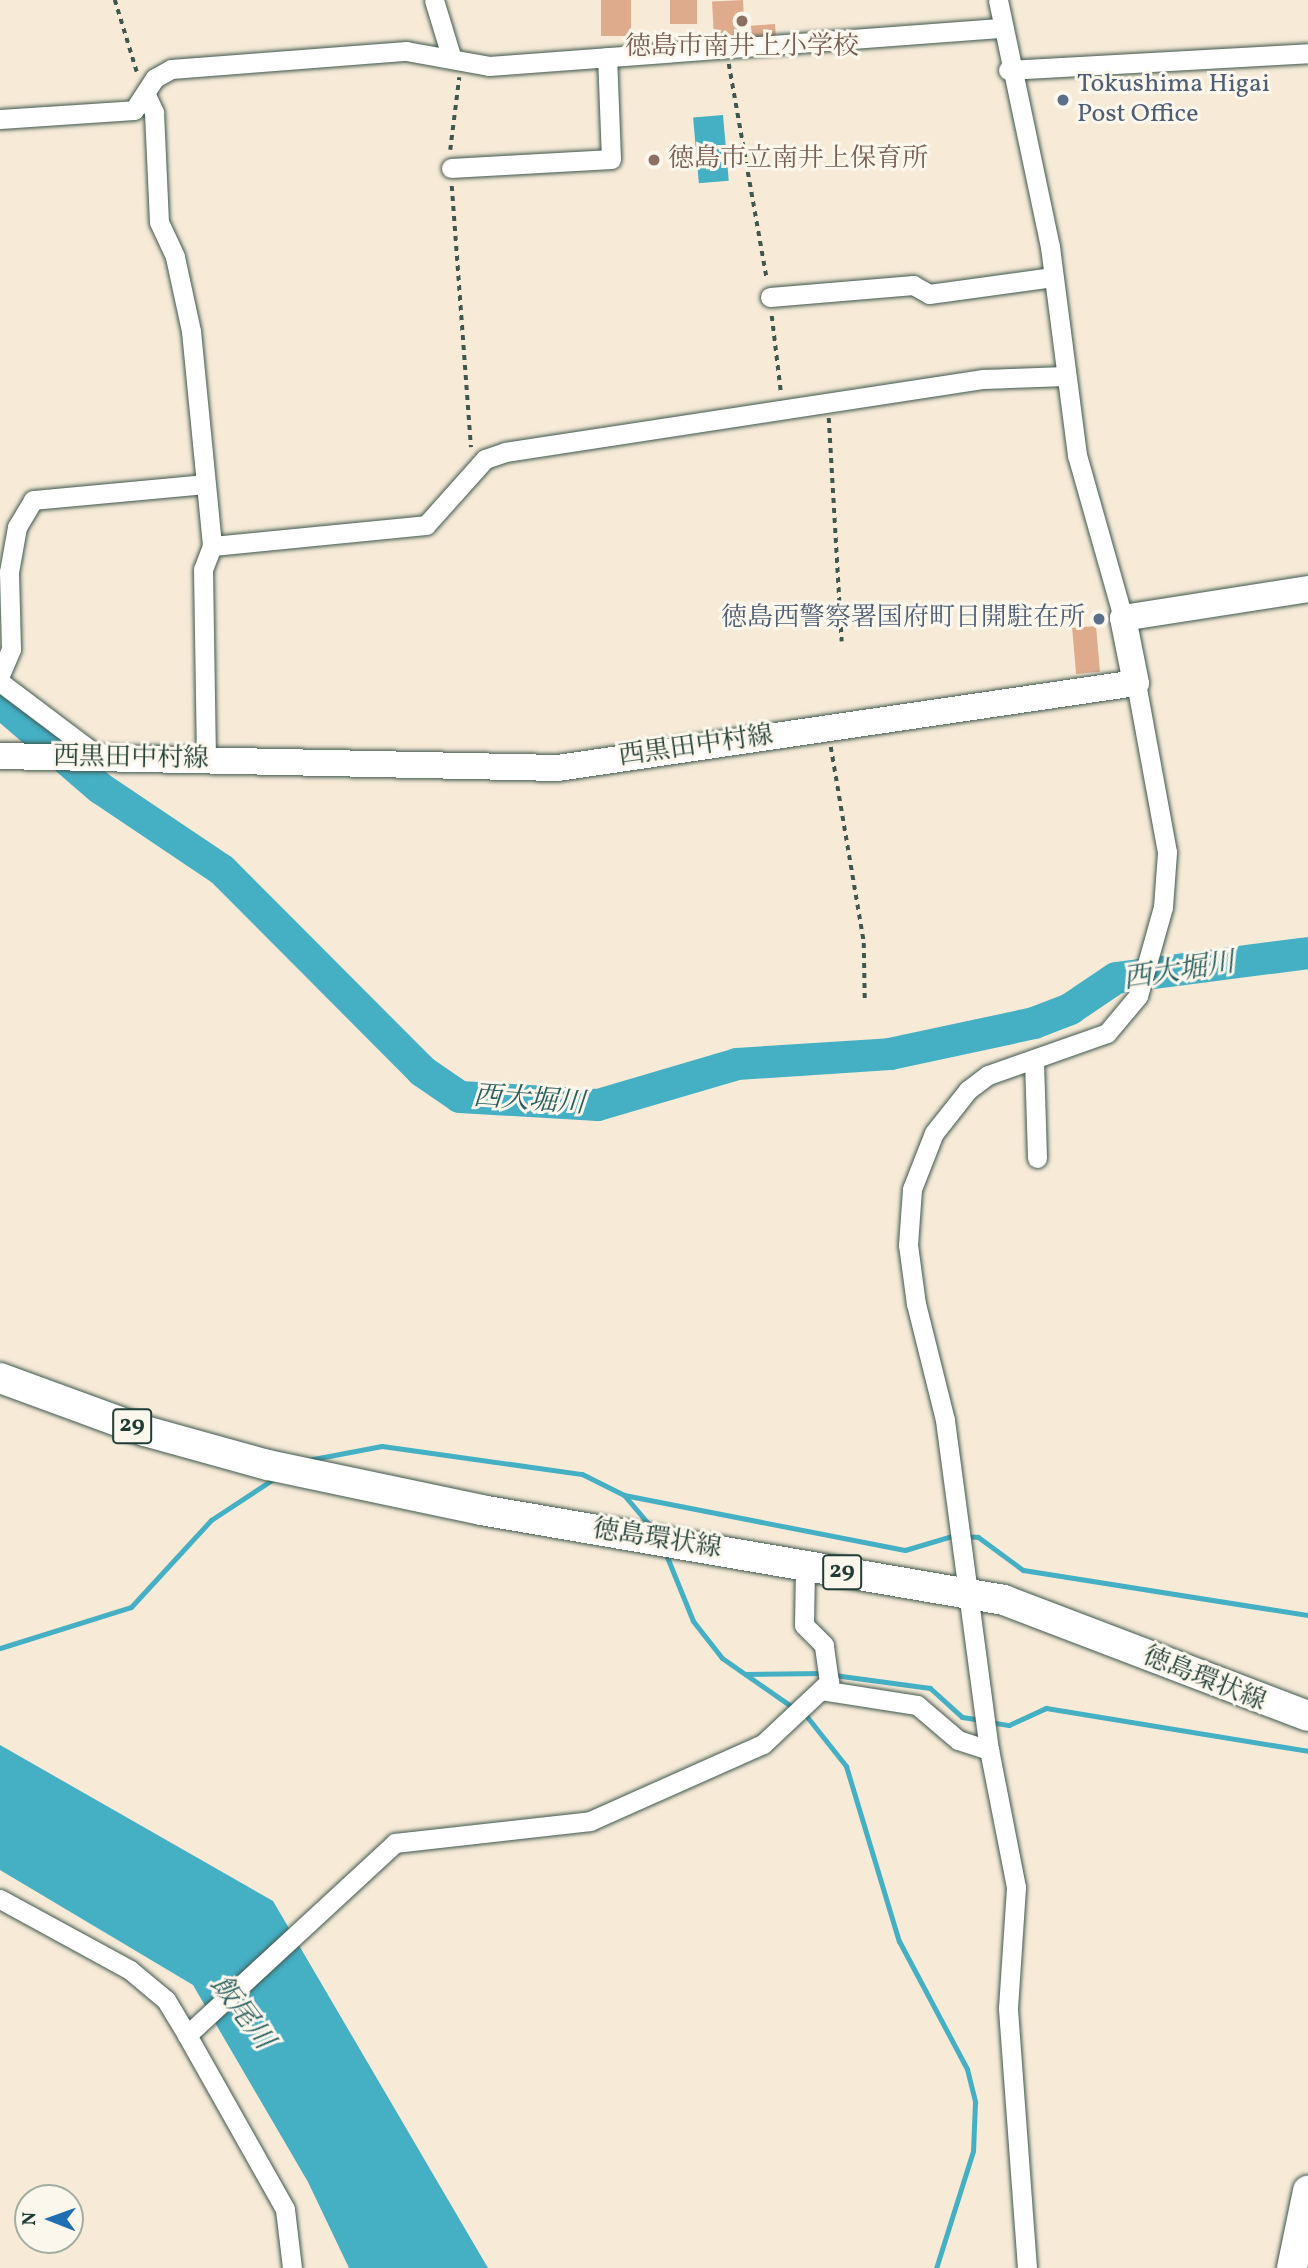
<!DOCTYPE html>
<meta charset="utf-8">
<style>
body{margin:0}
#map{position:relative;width:1308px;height:2268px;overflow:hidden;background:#f7ebd8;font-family:Vollkorn,"Noto Serif JP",serif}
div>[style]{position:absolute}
.water>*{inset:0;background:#45afc4;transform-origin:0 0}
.stream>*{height:5px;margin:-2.5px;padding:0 2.5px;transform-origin:2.5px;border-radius:2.5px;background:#45afc4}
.river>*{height:32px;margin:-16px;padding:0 16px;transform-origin:16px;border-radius:16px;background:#45afc4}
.building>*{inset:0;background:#dfab8d;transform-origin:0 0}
.path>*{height:3.5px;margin-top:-1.75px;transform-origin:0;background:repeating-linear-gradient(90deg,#3f574d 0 5px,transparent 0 10px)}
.roads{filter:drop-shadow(0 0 2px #3f574d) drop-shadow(0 0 2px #3f574d)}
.street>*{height:19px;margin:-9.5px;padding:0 9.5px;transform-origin:9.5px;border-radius:9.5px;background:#fff}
.secondary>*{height:26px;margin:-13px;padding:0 13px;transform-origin:13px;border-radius:13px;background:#fff}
.primary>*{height:30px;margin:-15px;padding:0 15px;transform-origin:15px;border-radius:15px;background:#fff}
.dots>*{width:19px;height:19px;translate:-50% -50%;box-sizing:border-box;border:4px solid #fbf7ec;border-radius:50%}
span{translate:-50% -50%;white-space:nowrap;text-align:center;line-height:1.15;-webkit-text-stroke:6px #fbf7ec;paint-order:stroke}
.shield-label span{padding:2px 5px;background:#fbf7ec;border:2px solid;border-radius:5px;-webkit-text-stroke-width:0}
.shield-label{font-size:24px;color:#1f3d34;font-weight:700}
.education-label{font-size:26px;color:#785e54}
.left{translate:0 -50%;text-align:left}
.service-label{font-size:26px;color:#4e5e75}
.right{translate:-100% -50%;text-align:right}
.street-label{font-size:26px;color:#1f3d34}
.water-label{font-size:28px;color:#2a5f5f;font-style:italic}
.north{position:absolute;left:14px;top:2184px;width:70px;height:70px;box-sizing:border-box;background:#fbf7ec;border:2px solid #a3ada2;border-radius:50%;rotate:271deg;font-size:19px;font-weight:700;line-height:28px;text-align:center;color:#1f3d34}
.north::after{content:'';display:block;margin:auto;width:24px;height:32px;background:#1f6fb2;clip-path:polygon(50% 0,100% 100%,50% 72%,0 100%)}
</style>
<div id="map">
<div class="water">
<div style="left:723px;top:115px;width:66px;height:30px;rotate:85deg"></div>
<div style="clip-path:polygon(0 1745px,273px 1901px,488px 2268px,349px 2268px,308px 2182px,193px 1985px,0 1870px)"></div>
</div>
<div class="stream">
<div style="left:308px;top:1460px;width:75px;rotate:-10.7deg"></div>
<div style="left:382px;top:1446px;width:202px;rotate:8deg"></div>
<div style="left:582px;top:1474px;width:47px;rotate:26.6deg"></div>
<div style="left:624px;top:1495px;width:43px;rotate:49.7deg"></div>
<div style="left:624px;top:1495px;width:286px;rotate:11.1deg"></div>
<div style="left:905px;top:1550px;width:52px;rotate:-16.7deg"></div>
<div style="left:965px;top:1536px;width:13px;rotate:4deg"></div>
<div style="left:978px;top:1537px;width:56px;rotate:36.3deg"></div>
<div style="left:1023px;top:1570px;width:289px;rotate:9deg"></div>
<div style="left:665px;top:1552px;width:74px;rotate:67.9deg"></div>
<div style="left:693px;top:1621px;width:47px;rotate:51.9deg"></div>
<div style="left:722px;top:1658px;width:89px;rotate:34.9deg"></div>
<div style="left:0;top:1648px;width:137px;rotate:-17.4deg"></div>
<div style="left:131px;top:1607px;width:118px;rotate:-47.4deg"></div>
<div style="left:211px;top:1520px;width:77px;rotate:-33.3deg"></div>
<div style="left:746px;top:1674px;width:78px;rotate:-0.7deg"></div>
<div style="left:834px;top:1675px;width:97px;rotate:7.7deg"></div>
<div style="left:930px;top:1688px;width:43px;rotate:42.2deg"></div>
<div style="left:962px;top:1717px;width:18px;rotate:9deg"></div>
<div style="left:804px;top:1713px;width:68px;rotate:51.6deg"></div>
<div style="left:846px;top:1766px;width:183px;rotate:73.2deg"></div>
<div style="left:899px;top:1941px;width:145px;rotate:62deg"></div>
<div style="left:967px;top:2069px;width:34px;rotate:76deg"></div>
<div style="left:975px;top:2102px;width:49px;rotate:92.3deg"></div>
<div style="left:973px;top:2151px;width:123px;rotate:107.5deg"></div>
<div style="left:989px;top:1722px;width:20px;rotate:9deg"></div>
<div style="left:1009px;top:1725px;width:41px;rotate:-24.7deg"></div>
<div style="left:1046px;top:1708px;width:266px;rotate:9.3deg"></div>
</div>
<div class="river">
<div style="left:0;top:702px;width:132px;rotate:40.7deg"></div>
<div style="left:100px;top:788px;width:147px;rotate:33.9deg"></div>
<div style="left:222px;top:870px;width:284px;rotate:45.1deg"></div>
<div style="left:422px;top:1071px;width:46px;rotate:34.4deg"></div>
<div style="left:460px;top:1097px;width:138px;rotate:3.3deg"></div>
<div style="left:598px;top:1105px;width:145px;rotate:-16.4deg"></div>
<div style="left:737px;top:1064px;width:153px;rotate:-3.7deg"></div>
<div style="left:890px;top:1054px;width:147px;rotate:-12.1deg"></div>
<div style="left:1034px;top:1023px;width:39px;rotate:-21deg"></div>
<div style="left:1070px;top:1009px;width:55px;rotate:-34deg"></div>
<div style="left:1116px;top:978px;width:194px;rotate:-7.4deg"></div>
</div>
<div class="building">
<div style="left:601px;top:0;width:30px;height:36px"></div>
<div style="left:670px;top:0;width:27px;height:24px"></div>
<div style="left:743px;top:0;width:43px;height:31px;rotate:87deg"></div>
<div style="left:775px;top:24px;width:14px;height:24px;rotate:86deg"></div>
<div style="left:1096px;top:626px;width:46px;height:24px;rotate:85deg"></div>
</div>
<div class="path">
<div style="left:115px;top:0;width:75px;rotate:73deg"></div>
<div style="left:729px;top:64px;width:219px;rotate:80deg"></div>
<div style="left:450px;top:150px;width:73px;rotate:-82.9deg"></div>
<div style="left:452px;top:186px;width:262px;rotate:85.8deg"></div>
<div style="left:772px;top:316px;width:77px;rotate:83.2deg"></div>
<div style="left:829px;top:418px;width:224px;rotate:86.7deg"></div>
<div style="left:831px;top:747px;width:199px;rotate:80.4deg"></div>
<div style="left:864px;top:943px;width:56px;rotate:89deg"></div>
</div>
<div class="roads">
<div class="street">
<div style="left:434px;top:0;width:59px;rotate:73.1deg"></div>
<div style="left:998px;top:0;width:252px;rotate:78.1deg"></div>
<div style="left:1050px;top:247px;width:210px;rotate:82.6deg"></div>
<div style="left:1077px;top:455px;width:169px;rotate:74.2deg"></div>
<div style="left:1008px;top:70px;width:300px;rotate:-3.2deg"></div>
<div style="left:147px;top:97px;width:17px;rotate:65deg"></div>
<div style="left:154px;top:112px;width:110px;rotate:87.4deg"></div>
<div style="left:159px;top:222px;width:38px;rotate:65deg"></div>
<div style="left:175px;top:257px;width:76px;rotate:77.8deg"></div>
<div style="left:191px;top:331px;width:216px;rotate:84.4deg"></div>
<div style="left:212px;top:546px;width:25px;rotate:111deg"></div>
<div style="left:203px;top:569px;width:191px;rotate:89.1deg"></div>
<div style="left:0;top:119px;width:134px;rotate:-3.8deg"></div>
<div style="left:134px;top:110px;width:38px;rotate:-57deg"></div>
<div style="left:155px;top:78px;width:18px;rotate:-29deg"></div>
<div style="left:171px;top:69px;width:236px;rotate:-4.4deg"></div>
<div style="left:406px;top:51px;width:84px;rotate:10.2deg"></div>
<div style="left:489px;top:66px;width:512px;rotate:-4.25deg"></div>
<div style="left:451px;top:168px;width:160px;rotate:-3.2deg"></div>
<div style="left:611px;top:159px;width:102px;rotate:-92.2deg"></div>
<div style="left:770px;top:297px;width:144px;rotate:-4.8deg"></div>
<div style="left:913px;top:285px;width:18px;rotate:29deg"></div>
<div style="left:929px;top:294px;width:125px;rotate:-7.8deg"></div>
<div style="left:212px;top:546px;width:215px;rotate:-5.6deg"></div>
<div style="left:426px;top:525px;width:89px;rotate:-48.2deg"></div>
<div style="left:485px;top:459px;width:21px;rotate:-19deg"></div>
<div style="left:505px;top:452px;width:484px;rotate:-8.7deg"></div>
<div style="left:983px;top:379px;width:82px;rotate:-2.1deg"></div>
<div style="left:0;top:675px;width:28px;rotate:-67deg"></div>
<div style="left:11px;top:649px;width:77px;rotate:-91.5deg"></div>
<div style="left:9px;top:572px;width:46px;rotate:-79.9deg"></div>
<div style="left:17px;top:527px;width:31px;rotate:-59deg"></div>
<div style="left:33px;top:500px;width:172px;rotate:-5.3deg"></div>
<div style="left:0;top:682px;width:128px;rotate:37deg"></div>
<div style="left:1034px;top:1061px;width:97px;rotate:88.2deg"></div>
<div style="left:821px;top:1690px;width:97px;rotate:8.9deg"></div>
<div style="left:917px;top:1705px;width:54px;rotate:40.5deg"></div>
<div style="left:958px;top:1740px;width:33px;rotate:18deg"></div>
<div style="left:0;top:1899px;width:148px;rotate:28.6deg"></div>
<div style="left:130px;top:1970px;width:47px;rotate:39.8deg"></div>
<div style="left:166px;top:2000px;width:41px;rotate:59deg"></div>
<div style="left:292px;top:2268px;width:59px;rotate:-96.8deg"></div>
<div style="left:285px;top:2209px;width:200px;rotate:-119.4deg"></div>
<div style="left:187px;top:2035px;width:283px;rotate:-42.7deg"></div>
<div style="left:395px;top:1843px;width:196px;rotate:-6.4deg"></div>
<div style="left:590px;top:1821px;width:189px;rotate:-24deg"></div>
<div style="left:763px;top:1744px;width:91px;rotate:-43.2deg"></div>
<div style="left:829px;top:1682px;width:37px;rotate:-98deg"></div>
<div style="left:824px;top:1645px;width:28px;rotate:-135deg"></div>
<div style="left:804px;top:1625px;width:60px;rotate:-89deg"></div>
<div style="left:1027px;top:2268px;width:261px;rotate:-94.2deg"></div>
<div style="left:1008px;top:2008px;width:121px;rotate:-86.2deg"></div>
<div style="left:1016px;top:1887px;width:140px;rotate:-101.1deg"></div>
<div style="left:989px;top:1750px;width:333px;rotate:-97.6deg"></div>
<div style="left:945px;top:1420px;width:120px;rotate:-104deg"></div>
<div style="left:916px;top:1304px;width:60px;rotate:-97.7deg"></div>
<div style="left:908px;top:1245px;width:56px;rotate:-85.9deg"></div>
<div style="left:912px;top:1189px;width:60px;rotate:-68.6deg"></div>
<div style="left:934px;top:1133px;width:55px;rotate:-51.7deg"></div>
<div style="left:968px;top:1090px;width:25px;rotate:-37deg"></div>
<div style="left:988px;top:1075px;width:126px;rotate:-19.4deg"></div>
<div style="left:1107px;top:1033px;width:48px;rotate:-50deg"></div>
<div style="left:1138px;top:996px;width:92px;rotate:-74.3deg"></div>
<div style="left:1163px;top:907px;width:55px;rotate:-85.8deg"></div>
<div style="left:1167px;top:852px;width:172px;rotate:-100.4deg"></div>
</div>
<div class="secondary">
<div style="left:0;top:756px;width:558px;rotate:1.23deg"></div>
<div style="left:558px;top:768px;width:584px;rotate:-8.37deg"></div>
<div style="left:1136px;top:683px;width:66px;rotate:-101.3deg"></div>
<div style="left:1123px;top:618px;width:187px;rotate:-8.9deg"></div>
</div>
<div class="primary">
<div style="left:0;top:1378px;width:154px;rotate:20.1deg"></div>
<div style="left:145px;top:1431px;width:128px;rotate:15.5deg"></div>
<div style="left:268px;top:1465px;width:218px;rotate:11.9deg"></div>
<div style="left:481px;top:1510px;width:531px;rotate:9.76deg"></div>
<div style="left:1004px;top:1600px;width:325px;rotate:20.9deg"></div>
<div style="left:1292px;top:2268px;width:79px;rotate:-78.3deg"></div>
</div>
</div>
<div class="dots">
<div style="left:742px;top:21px;background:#8d6e63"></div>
<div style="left:1063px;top:100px;background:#5c6f8a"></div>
<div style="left:654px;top:160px;background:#8d6e63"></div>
<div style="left:1099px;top:619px;background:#5c6f8a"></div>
</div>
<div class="shield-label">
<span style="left:132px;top:1426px">29</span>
<span style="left:842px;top:1572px">29</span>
</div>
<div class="education-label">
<span style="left:742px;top:48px">徳島市南井上小学校</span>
<span class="left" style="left:668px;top:160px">徳島市立南井上保育所</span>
</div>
<div class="service-label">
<span class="left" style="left:1077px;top:100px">Tokushima Higai<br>Post Office</span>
<span class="right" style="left:1085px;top:619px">徳島西警察署国府町日開駐在所</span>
</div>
<div class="street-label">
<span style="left:696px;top:747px;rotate:-8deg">西黒田中村線</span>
<span style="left:131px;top:759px;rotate:1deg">西黒田中村線</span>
<span style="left:657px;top:1540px;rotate:9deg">徳島環状線</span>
<span style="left:1204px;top:1680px;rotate:22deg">徳島環状線</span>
</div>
<div class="water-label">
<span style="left:1179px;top:972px;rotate:-9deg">西大堀川</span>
<span style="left:529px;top:1101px;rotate:4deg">西大堀川</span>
<span style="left:241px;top:2013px;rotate:53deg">飯尾川</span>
</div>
<div class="north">N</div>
</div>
